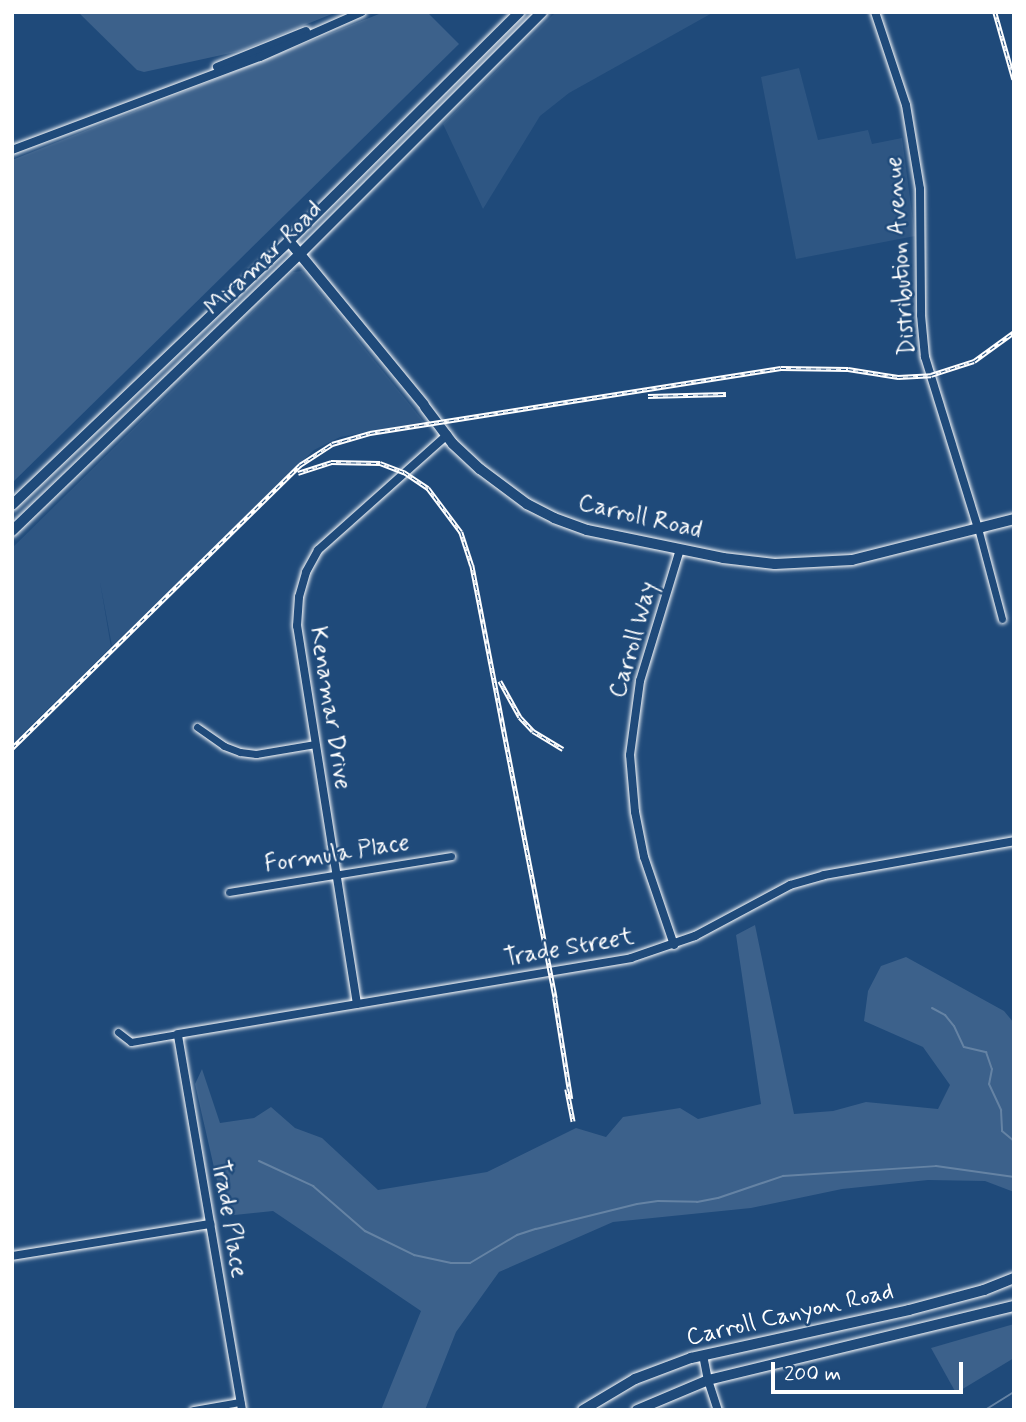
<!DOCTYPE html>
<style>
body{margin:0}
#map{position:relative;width:1026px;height:1422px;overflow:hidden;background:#1f4a7a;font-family:Mynerve,sans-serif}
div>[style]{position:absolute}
.built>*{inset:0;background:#2e5683}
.green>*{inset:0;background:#3c618b}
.stream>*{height:2px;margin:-1px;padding:0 1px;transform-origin:1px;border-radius:1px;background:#6583a4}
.roads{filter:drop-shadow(0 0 2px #fff) drop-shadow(0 0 2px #fff)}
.minor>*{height:7px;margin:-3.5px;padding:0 3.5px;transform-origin:3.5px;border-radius:3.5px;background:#1f4a7a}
.tertiary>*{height:8px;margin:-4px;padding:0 4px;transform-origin:4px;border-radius:4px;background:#1f4a7a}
.secondary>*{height:10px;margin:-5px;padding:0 5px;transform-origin:5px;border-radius:5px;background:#1f4a7a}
.primary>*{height:10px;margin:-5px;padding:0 5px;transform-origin:5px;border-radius:5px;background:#1f4a7a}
.rail>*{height:4.5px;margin-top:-2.25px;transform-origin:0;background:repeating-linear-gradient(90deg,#1f4a7a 0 5px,#fff 0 10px);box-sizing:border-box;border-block:2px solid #fff}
span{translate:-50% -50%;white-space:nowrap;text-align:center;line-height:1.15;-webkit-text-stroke:5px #1f4a7a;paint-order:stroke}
.street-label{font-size:24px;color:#fff}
.frame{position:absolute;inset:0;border:14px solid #fff;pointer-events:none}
.scale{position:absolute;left:771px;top:1362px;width:192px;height:32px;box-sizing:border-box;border:4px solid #fff;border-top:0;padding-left:9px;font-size:21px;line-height:24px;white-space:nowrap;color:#fff;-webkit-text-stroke:5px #1f4a7a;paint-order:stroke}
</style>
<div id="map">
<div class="built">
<div style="clip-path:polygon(556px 12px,714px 12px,569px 93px,540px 116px,483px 209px,443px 124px)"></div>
<div style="clip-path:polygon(799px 68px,818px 140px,868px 130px,872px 144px,902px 138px,915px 236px,796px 259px,761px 77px)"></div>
<div style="clip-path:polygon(302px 271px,424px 422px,340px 437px,314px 450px,112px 646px,100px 582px,111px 647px,12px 744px,12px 548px,293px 272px)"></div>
</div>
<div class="green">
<div style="clip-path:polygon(78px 12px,337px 12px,240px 51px,144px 72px,137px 70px)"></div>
<div style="clip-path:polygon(384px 12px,427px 12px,459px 44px,12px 483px,12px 160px)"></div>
<div style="clip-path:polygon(755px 925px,794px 1114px,833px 1111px,866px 1102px,938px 1109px,950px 1085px,923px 1047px,864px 1021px,868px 991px,881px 966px,906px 957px,1004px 1011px,1014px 1023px,1014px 1192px,985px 1181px,928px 1180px,842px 1189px,751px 1208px,613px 1222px,499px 1272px,456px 1332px,425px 1410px,381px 1410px,421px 1311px,273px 1211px,225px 1216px,195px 1084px,202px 1069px,220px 1123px,254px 1118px,271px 1107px,295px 1128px,322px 1138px,378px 1190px,487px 1172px,576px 1128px,606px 1137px,623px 1117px,680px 1108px,698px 1119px,761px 1104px,736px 935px)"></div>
<div style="clip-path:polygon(1014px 1324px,1014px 1358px,956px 1393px,931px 1348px)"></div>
</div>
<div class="stream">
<div style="left:932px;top:1008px;width:15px;rotate:28deg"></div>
<div style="left:945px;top:1015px;width:14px;rotate:51deg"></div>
<div style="left:954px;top:1026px;width:23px;rotate:65deg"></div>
<div style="left:964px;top:1047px;width:23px;rotate:13deg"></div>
<div style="left:986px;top:1052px;width:18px;rotate:71deg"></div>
<div style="left:992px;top:1069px;width:15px;rotate:101deg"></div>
<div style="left:989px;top:1084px;width:29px;rotate:65deg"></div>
<div style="left:1001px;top:1110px;width:21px;rotate:87deg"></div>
<div style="left:1002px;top:1131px;width:16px;rotate:40deg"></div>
<div style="left:259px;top:1161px;width:60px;rotate:24.8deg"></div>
<div style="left:313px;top:1186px;width:69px;rotate:40.9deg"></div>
<div style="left:365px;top:1231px;width:55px;rotate:26.1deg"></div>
<div style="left:414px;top:1255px;width:38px;rotate:12deg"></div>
<div style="left:451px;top:1263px;width:19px"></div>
<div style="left:470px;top:1263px;width:55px;rotate:-30.8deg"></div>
<div style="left:517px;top:1235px;width:20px;rotate:-18deg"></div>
<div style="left:536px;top:1229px;width:104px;rotate:-13.9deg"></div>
<div style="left:637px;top:1204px;width:21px;rotate:-8deg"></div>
<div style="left:658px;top:1201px;width:39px;rotate:1deg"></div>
<div style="left:697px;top:1202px;width:21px;rotate:-11deg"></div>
<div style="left:718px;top:1198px;width:69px;rotate:-18.7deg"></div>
<div style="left:783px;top:1176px;width:153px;rotate:-3.7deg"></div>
<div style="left:936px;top:1166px;width:79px;rotate:8deg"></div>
<div style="left:985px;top:1410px;width:34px;rotate:-32deg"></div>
</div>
<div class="roads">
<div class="minor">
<div style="left:978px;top:528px;width:94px;rotate:75.2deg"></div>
<div style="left:197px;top:727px;width:33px;rotate:35deg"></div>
<div style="left:224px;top:746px;width:17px;rotate:21deg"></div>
<div style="left:240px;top:752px;width:16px;rotate:7deg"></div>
<div style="left:256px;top:754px;width:60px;rotate:-9.6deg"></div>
<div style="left:229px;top:892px;width:225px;rotate:-9.2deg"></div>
<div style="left:118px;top:1032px;width:16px;rotate:38deg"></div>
<div style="left:131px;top:1042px;width:48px;rotate:-9.7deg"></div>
<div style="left:193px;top:1410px;width:48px;rotate:-9.7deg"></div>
</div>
<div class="tertiary">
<div style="left:875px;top:12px;width:98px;rotate:71.6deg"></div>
<div style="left:906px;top:105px;width:85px;rotate:80.5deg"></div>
<div style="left:920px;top:189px;width:126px;rotate:89.5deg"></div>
<div style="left:921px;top:315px;width:42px;rotate:84.6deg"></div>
<div style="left:925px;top:357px;width:179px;rotate:72.8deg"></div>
<div style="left:217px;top:67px;width:96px;rotate:-22deg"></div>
<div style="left:12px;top:150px;width:265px;rotate:-20.6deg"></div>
<div style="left:260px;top:57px;width:111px;rotate:-23.8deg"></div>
<div style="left:674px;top:945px;width:93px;rotate:-108.8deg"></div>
<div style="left:644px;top:857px;width:46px;rotate:-101.3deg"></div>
<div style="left:635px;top:812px;width:57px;rotate:-95deg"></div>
<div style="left:630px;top:755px;width:75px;rotate:-82.3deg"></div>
<div style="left:640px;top:681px;width:138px;rotate:-73.1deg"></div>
<div style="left:357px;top:1004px;width:383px;rotate:-99deg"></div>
<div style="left:297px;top:626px;width:29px;rotate:-86deg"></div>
<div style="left:299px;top:597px;width:26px;rotate:-74deg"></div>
<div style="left:306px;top:572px;width:25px;rotate:-61deg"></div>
<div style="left:318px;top:550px;width:173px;rotate:-41.7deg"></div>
<div style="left:12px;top:1256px;width:201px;rotate:-9.2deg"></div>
<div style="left:703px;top:1355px;width:25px;rotate:79deg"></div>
<div style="left:708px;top:1380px;width:32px;rotate:72deg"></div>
<div style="left:242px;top:1410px;width:381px;rotate:-99.7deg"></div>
<div style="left:178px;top:1034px;width:459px;rotate:-9.5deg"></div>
<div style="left:631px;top:958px;width:68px;rotate:-19deg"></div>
<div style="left:695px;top:936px;width:108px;rotate:-28.2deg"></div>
<div style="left:790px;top:885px;width:35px;rotate:-16deg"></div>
<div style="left:824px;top:875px;width:193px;rotate:-10.1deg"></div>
</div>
<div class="secondary">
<div style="left:289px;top:241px;width:212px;rotate:50.5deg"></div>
<div style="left:425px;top:407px;width:46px;rotate:52.9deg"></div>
<div style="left:453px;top:444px;width:37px;rotate:43deg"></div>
<div style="left:480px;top:469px;width:59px;rotate:36.7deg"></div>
<div style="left:527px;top:504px;width:30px;rotate:27deg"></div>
<div style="left:554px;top:518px;width:35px;rotate:20deg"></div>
<div style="left:587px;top:530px;width:139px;rotate:11.6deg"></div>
<div style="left:723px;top:558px;width:52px;rotate:6.6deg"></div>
<div style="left:775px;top:564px;width:77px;rotate:-3deg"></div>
<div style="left:852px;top:560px;width:167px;rotate:-14.2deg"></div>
<div style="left:583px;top:1410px;width:61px;rotate:-30.8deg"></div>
<div style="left:635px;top:1379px;width:60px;rotate:-20.6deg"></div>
<div style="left:691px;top:1358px;width:223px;rotate:-12.4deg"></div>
<div style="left:909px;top:1310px;width:78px;rotate:-14.9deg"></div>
<div style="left:984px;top:1290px;width:32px;rotate:-22deg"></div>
<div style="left:637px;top:1410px;width:77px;rotate:-22.9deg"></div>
<div style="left:708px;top:1380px;width:315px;rotate:-13.6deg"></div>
</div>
<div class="primary">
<div style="left:12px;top:505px;width:383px;rotate:-43.6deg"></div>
<div style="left:289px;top:241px;width:325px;rotate:-44.8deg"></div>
<div style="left:12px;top:531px;width:401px;rotate:-43.9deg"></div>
<div style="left:301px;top:253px;width:341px;rotate:-45deg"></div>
</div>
</div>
<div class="rail">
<div style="left:995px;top:12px;width:70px;rotate:74.2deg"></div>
<div style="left:648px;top:396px;width:78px;rotate:-1.5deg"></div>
<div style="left:298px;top:473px;width:35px;rotate:-18deg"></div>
<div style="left:331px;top:462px;width:49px;rotate:1.2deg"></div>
<div style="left:380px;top:463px;width:26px;rotate:21deg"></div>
<div style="left:404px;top:472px;width:29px;rotate:34deg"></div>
<div style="left:428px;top:488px;width:55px;rotate:53.1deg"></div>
<div style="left:461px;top:532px;width:35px;rotate:72deg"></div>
<div style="left:472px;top:565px;width:441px;rotate:79.1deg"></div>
<div style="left:555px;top:998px;width:102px;rotate:81deg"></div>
<div style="left:500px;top:681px;width:41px;rotate:60.9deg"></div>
<div style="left:520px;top:717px;width:19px;rotate:47deg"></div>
<div style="left:533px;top:731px;width:35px;rotate:31deg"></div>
<div style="left:12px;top:748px;width:404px;rotate:-44.5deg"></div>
<div style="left:300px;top:465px;width:38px;rotate:-33deg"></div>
<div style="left:332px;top:444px;width:40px;rotate:-16deg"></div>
<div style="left:370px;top:433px;width:416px;rotate:-9deg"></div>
<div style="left:781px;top:368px;width:67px;rotate:0.9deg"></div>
<div style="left:848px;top:369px;width:51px;rotate:9.1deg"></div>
<div style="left:898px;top:377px;width:33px;rotate:-3deg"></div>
<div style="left:931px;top:375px;width:45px;rotate:-18deg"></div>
<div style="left:974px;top:361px;width:49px;rotate:-35.9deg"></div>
<div style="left:567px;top:1089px;width:33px;rotate:79deg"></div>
</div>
<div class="street-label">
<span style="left:901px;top:256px;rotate:-94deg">Distribution Avenue</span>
<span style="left:264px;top:259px;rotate:-44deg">Miramar Road</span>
<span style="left:640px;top:517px;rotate:13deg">Carroll Road</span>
<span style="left:634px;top:640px;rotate:-74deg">Carroll Way</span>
<span style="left:330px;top:708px;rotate:81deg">Kenamar Drive</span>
<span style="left:337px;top:854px;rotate:-9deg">Formula Place</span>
<span style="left:569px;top:948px;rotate:-10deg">Trade Street</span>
<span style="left:229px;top:1219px;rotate:80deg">Trade Place</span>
<span style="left:790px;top:1315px;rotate:-13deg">Carroll Canyon Road</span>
</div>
<div class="frame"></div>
<div class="scale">200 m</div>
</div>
